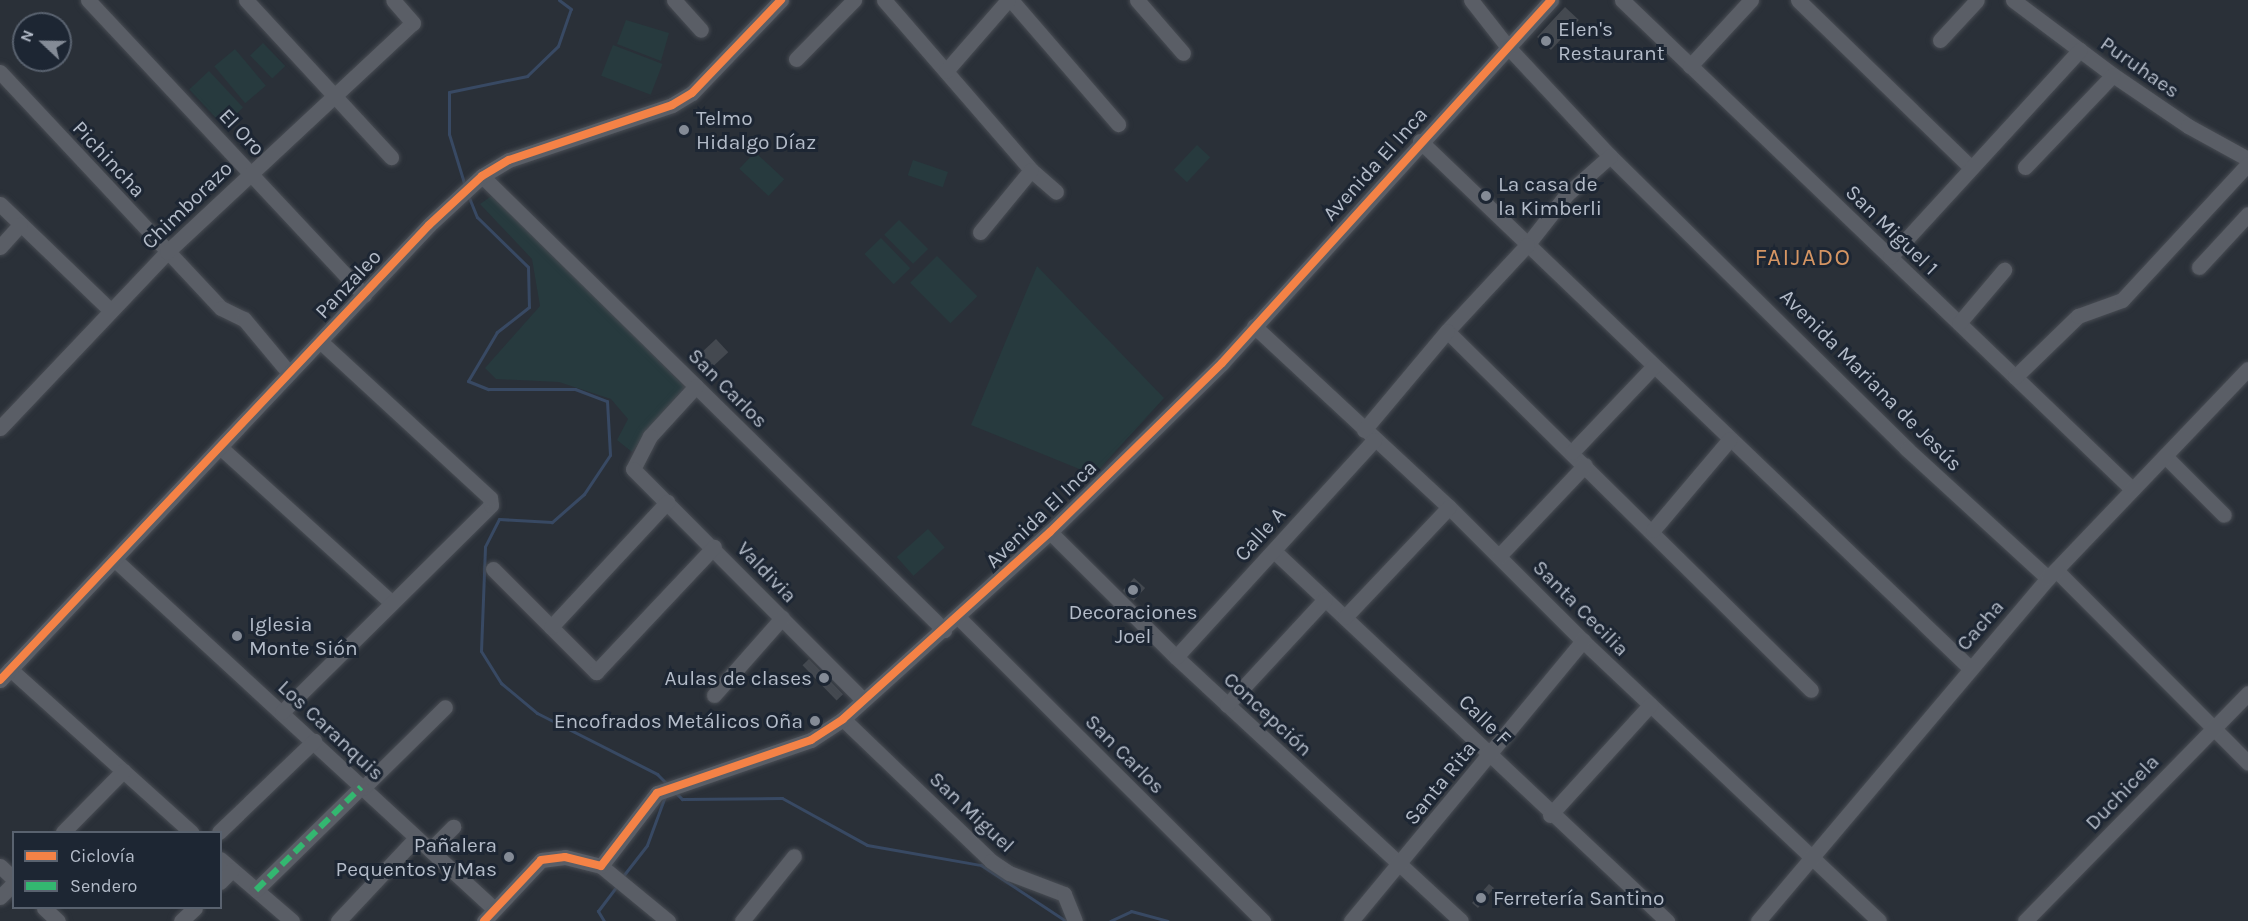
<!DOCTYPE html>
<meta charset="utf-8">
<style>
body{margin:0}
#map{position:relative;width:2248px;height:921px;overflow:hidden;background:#2a3038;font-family:Karla,sans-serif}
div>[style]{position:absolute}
.green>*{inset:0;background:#273a3e;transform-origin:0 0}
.stream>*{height:3px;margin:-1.5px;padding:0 1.5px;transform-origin:1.5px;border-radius:1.5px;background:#384963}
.building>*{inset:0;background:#444950;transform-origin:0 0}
.roads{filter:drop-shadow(0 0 2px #484c53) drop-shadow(0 0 2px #484c53)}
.minor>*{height:15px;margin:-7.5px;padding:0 7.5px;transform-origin:7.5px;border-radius:7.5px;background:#5a5e66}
.quiet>*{height:6px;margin-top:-3px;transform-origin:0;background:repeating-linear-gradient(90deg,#33b770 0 12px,transparent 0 18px)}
.cycleway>*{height:8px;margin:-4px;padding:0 4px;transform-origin:4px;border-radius:4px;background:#f48246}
.dots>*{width:16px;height:16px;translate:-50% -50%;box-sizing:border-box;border:3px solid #1d2633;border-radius:50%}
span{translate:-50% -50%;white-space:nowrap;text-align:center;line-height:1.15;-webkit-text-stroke:6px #1d2633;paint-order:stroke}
.poi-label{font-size:21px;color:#b4bcc9}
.left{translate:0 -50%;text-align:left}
.right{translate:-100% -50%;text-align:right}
.street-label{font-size:21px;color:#b4bcc9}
.quarter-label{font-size:24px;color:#d59563;letter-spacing:1.5px}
.legend{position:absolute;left:12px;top:831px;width:210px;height:78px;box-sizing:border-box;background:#1d2633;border:2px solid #59626f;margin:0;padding:8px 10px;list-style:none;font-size:18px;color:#b4bcc9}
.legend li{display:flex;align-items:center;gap:12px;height:30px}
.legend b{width:30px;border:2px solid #59626f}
.north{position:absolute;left:12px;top:12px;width:60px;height:60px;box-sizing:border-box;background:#1d2633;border:2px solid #59626f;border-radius:50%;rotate:292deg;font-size:16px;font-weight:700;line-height:24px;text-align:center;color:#b4bcc9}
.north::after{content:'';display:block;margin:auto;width:21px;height:27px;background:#848b96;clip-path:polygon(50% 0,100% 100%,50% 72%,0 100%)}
</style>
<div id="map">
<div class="green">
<div style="clip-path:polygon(626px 20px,669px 33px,661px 61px,617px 44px)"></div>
<div style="left:263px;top:43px;width:32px;height:18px;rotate:46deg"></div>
<div style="left:613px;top:45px;width:53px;height:33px;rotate:21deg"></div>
<div style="left:235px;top:49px;width:48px;height:27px;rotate:50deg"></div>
<div style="left:209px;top:71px;width:50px;height:27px;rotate:47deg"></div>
<div style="left:1197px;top:145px;width:18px;height:34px;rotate:43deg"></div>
<div style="left:755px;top:152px;width:40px;height:23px;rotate:43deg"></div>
<div style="left:913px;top:160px;width:37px;height:16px;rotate:19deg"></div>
<div style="clip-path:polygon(493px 195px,685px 387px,632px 452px,617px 440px,628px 419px,611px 399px,559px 382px,496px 379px,485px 368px,540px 306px,532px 259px,480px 204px)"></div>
<div style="left:899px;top:220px;width:41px;height:21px;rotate:45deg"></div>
<div style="left:881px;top:238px;width:42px;height:23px;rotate:46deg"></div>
<div style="left:937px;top:256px;width:57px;height:38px;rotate:45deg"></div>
<div style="clip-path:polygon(1037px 266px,1164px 398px,1094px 475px,971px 425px)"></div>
<div style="left:928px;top:529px;width:25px;height:42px;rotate:48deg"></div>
</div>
<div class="stream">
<div style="left:465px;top:186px;width:54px;rotate:-107.1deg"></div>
<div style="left:449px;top:134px;width:42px;rotate:-90deg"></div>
<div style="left:449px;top:92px;width:80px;rotate:-11.6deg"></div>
<div style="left:527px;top:76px;width:43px;rotate:-44.1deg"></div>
<div style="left:558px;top:46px;width:39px;rotate:-71deg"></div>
<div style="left:571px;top:9px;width:15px;rotate:-143deg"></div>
<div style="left:468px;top:195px;width:24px;rotate:68deg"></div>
<div style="left:477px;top:217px;width:71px;rotate:44.4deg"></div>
<div style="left:528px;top:267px;width:40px;rotate:88.6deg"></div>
<div style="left:529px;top:307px;width:41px;rotate:142deg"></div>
<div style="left:497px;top:332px;width:57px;rotate:120.6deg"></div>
<div style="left:468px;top:381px;width:22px;rotate:22deg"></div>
<div style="left:488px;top:389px;width:87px"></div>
<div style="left:575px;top:389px;width:34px;rotate:21deg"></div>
<div style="left:607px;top:401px;width:54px;rotate:86.8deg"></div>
<div style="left:610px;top:455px;width:47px;rotate:123.7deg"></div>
<div style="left:584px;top:494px;width:43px;rotate:138.8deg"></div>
<div style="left:552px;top:522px;width:53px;rotate:-176.8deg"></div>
<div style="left:499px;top:519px;width:31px;rotate:117deg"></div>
<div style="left:485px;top:547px;width:104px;rotate:92.2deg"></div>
<div style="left:481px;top:651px;width:38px;rotate:58deg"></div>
<div style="left:501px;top:683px;width:47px;rotate:39.8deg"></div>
<div style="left:537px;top:713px;width:135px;rotate:26.9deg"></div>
<div style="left:657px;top:774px;width:16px;rotate:45deg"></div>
<div style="left:675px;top:792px;width:10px;rotate:45deg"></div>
<div style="left:682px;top:799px;width:100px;rotate:-0.6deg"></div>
<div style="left:782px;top:798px;width:97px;rotate:28.9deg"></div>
<div style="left:867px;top:845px;width:116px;rotate:10deg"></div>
<div style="left:981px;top:865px;width:102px;rotate:33.4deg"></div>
<div style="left:623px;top:876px;width:39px;rotate:-52deg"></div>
<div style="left:647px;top:845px;width:52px;rotate:-69.8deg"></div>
<div style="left:604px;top:921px;width:12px;rotate:-121deg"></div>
<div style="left:598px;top:911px;width:34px;rotate:-53deg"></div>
<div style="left:1110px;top:921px;width:23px;rotate:-25deg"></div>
<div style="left:1131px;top:911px;width:38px;rotate:15deg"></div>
</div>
<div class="building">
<div style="left:1565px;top:7px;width:19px;height:41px;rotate:43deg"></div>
<div style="left:716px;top:339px;width:18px;height:27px;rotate:47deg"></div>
<div style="left:1134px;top:578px;width:15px;height:17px;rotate:42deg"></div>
<div style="left:809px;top:659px;width:49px;height:9px;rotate:46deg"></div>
<div style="clip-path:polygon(1489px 884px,1494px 888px,1478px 908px,1472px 903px)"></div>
</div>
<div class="roads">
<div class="minor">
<div style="left:88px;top:0;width:404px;rotate:46.9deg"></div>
<div style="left:246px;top:0;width:214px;rotate:47.3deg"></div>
<div style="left:674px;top:0;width:40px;rotate:48deg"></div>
<div style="left:884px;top:0;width:225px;rotate:49.1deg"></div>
<div style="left:1031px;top:170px;width:33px;rotate:41deg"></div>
<div style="left:1011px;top:0;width:164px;rotate:49.2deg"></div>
<div style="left:1137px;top:0;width:70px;rotate:49deg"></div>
<div style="left:1471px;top:0;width:58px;rotate:52deg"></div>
<div style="left:1507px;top:46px;width:151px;rotate:46.9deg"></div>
<div style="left:1610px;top:156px;width:417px;rotate:44.6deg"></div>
<div style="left:1907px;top:449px;width:191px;rotate:42.5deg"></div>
<div style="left:1622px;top:0;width:707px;rotate:43.8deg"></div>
<div style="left:1798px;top:0;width:238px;rotate:44.1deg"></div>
<div style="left:2013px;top:0;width:125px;rotate:36.9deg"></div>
<div style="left:2113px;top:75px;width:91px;rotate:34.2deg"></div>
<div style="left:2188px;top:126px;width:68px;rotate:28.8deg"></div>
<div style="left:1940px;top:40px;width:54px;rotate:-47.2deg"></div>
<div style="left:796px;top:59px;width:83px;rotate:-45.5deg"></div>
<div style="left:1690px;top:66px;width:90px;rotate:-47.3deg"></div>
<div style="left:946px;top:71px;width:94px;rotate:-48.9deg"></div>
<div style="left:0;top:72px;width:323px;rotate:46.9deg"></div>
<div style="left:221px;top:308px;width:25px;rotate:26deg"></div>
<div style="left:244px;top:319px;width:70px;rotate:50.2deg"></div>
<div style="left:1420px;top:141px;width:762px;rotate:43.78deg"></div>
<div style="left:1610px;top:156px;width:57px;rotate:138.5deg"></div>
<div style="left:1567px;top:194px;width:65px;rotate:128.1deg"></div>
<div style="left:1527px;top:245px;width:117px;rotate:132.9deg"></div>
<div style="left:1447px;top:331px;width:511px;rotate:44.6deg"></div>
<div style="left:2025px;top:167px;width:127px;rotate:-46.3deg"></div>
<div style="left:482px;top:176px;width:648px;rotate:44.5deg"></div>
<div style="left:0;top:204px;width:154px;rotate:43.9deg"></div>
<div style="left:980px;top:232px;width:80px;rotate:-50.6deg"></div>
<div style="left:0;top:247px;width:30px;rotate:-48deg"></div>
<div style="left:1890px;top:257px;width:281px;rotate:-47.5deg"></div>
<div style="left:2199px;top:267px;width:72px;rotate:-47.2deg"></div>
<div style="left:1959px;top:323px;width:70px;rotate:-49.7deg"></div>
<div style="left:1254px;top:326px;width:266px;rotate:42.9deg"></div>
<div style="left:1449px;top:507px;width:190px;rotate:45deg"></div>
<div style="left:1583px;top:641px;width:407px;rotate:43.4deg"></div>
<div style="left:2015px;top:377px;width:88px;rotate:-44.1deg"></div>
<div style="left:2078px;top:316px;width:47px;rotate:-20deg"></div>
<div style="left:2122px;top:300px;width:185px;rotate:-47.2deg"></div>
<div style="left:696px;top:386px;width:68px;rotate:132.6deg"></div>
<div style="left:650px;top:436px;width:37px;rotate:117deg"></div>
<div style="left:633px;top:469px;width:326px;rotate:45.1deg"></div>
<div style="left:0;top:428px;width:243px;rotate:-46.5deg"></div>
<div style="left:167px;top:252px;width:336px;rotate:-43deg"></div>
<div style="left:413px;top:23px;width:30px;rotate:-131deg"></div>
<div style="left:1364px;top:430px;width:129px;rotate:-50deg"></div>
<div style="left:220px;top:447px;width:229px;rotate:42.2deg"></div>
<div style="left:1572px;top:452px;width:119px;rotate:-46.4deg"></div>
<div style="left:2165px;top:456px;width:83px;rotate:45deg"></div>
<div style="left:1653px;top:530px;width:119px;rotate:-49.8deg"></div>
<div style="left:1050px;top:532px;width:177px;rotate:44.8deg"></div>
<div style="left:1176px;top:657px;width:388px;rotate:42.8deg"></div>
<div style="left:1274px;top:551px;width:540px;rotate:43.27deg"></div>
<div style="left:1499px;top:556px;width:125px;rotate:-46.6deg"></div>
<div style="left:114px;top:559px;width:515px;rotate:42.64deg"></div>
<div style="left:493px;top:569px;width:146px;rotate:45deg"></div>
<div style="left:596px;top:672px;width:172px;rotate:-46.7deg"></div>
<div style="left:2056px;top:570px;width:272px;rotate:45.1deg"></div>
<div style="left:958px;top:617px;width:431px;rotate:44.9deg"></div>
<div style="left:1345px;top:617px;width:151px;rotate:-46.6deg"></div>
<div style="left:551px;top:627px;width:171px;rotate:-47.1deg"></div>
<div style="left:1176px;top:657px;width:294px;rotate:-47.6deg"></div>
<div style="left:10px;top:669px;width:244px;rotate:42deg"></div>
<div style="left:0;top:680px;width:625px;rotate:-46.68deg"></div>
<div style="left:429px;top:225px;width:72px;rotate:-42.8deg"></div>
<div style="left:482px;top:176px;width:31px;rotate:-31deg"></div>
<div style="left:509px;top:160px;width:172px;rotate:-18.6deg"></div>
<div style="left:672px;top:105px;width:23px;rotate:-31deg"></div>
<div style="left:692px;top:93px;width:129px;rotate:-46.3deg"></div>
<div style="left:714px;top:695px;width:103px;rotate:-48.6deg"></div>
<div style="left:1227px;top:705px;width:144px;rotate:-47.2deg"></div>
<div style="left:282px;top:712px;width:294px;rotate:-44.7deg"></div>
<div style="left:491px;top:505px;width:7px;rotate:-98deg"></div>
<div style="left:490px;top:498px;width:231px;rotate:-137.3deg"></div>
<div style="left:843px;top:719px;width:205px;rotate:43.8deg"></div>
<div style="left:991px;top:861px;width:22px;rotate:34deg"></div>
<div style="left:1009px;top:873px;width:59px;rotate:20.9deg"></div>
<div style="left:1064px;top:894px;width:29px;rotate:68deg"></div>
<div style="left:363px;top:788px;width:115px;rotate:-44.6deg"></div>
<div style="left:1550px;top:815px;width:149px;rotate:-47.7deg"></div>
<div style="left:63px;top:832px;width:86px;rotate:-45.5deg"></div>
<div style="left:219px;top:832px;width:132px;rotate:-43.8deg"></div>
<div style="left:430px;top:850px;width:33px;rotate:-45deg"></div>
<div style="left:220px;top:859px;width:95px;rotate:40.7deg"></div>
<div style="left:0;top:866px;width:19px;rotate:43deg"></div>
<div style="left:601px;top:866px;width:87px;rotate:39.4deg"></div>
<div style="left:220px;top:882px;width:17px;rotate:-45deg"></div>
<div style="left:256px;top:890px;width:147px;rotate:-44.4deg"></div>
<div style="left:0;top:897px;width:20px;rotate:-45deg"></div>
<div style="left:44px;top:908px;width:19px;rotate:43deg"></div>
<div style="left:181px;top:921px;width:19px;rotate:-43deg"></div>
<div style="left:338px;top:921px;width:114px;rotate:-46.8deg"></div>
<div style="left:484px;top:921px;width:83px;rotate:-46.9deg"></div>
<div style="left:541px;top:860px;width:24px;rotate:-7deg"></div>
<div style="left:565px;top:857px;width:37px;rotate:14deg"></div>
<div style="left:601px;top:866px;width:92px;rotate:-52.5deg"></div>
<div style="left:657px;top:793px;width:163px;rotate:-19deg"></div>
<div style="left:811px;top:740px;width:38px;rotate:-33deg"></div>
<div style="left:843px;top:719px;width:279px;rotate:-42.1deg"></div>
<div style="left:1050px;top:532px;width:241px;rotate:-44.5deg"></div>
<div style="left:1222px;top:363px;width:490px;rotate:-47.8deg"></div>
<div style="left:742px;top:921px;width:83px;rotate:-51.3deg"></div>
<div style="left:1351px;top:921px;width:364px;rotate:-50.4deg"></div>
<div style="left:1758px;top:921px;width:449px;rotate:-49.8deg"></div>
<div style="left:2048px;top:578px;width:289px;rotate:-46.3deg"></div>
<div style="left:2025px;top:921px;width:319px;rotate:-45.6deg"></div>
</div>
</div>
<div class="quiet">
<div style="left:256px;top:890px;width:147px;rotate:-44.4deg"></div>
</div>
<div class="cycleway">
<div style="left:0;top:680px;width:625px;rotate:-46.68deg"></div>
<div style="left:429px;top:225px;width:72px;rotate:-42.8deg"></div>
<div style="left:482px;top:176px;width:31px;rotate:-31deg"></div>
<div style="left:509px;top:160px;width:172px;rotate:-18.6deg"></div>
<div style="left:672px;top:105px;width:23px;rotate:-31deg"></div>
<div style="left:692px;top:93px;width:129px;rotate:-46.3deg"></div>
<div style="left:484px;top:921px;width:83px;rotate:-46.9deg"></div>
<div style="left:541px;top:860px;width:24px;rotate:-7deg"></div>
<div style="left:565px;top:857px;width:37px;rotate:14deg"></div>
<div style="left:601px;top:866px;width:92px;rotate:-52.5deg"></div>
<div style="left:657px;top:793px;width:163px;rotate:-19deg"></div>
<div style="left:811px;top:740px;width:38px;rotate:-33deg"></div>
<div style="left:843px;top:719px;width:279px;rotate:-42.1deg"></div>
<div style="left:1050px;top:532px;width:241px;rotate:-44.5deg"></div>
<div style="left:1222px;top:363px;width:490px;rotate:-47.8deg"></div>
</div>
<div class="dots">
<div style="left:1546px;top:41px;background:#848b96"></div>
<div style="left:684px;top:130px;background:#848b96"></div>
<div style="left:1486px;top:196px;background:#848b96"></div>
<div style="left:1133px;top:590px;background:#848b96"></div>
<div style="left:237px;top:636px;background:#848b96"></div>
<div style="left:824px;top:678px;background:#848b96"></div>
<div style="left:815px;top:721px;background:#848b96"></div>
<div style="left:509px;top:857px;background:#848b96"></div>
<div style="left:1481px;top:898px;background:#848b96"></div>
</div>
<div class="poi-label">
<span class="left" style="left:1558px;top:41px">Elen's<br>Restaurant</span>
<span class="left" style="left:696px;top:130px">Telmo<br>Hidalgo Díaz</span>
<span class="left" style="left:1498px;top:196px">La casa de<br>la Kimberli</span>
<span style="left:1133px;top:624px">Decoraciones<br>Joel</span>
<span class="left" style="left:249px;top:636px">Iglesia<br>Monte Sión</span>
<span class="right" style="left:812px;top:678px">Aulas de clases</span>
<span class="right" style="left:803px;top:721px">Encofrados Metálicos Oña</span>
<span class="right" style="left:497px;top:857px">Pañalera<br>Pequentos y Mas</span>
<span class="left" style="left:1493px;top:898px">Ferretería Santino</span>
</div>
<div class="street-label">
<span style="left:2140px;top:67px;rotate:35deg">Puruhaes</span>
<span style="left:242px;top:132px;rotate:47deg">El Oro</span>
<span style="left:109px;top:159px;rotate:47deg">Pichincha</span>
<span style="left:1375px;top:164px;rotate:-48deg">Avenida El Inca</span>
<span style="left:187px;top:205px;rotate:-44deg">Chimborazo</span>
<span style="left:1892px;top:230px;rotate:44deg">San Miguel 1</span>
<span style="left:348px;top:284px;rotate:-47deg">Panzaleo</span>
<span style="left:1871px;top:380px;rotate:45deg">Avenida Mariana de Jesús</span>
<span style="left:728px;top:388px;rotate:45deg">San Carlos</span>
<span style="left:1041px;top:514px;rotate:-44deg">Avenida El Inca</span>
<span style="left:1260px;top:534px;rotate:-48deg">Calle A</span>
<span style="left:767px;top:572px;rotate:46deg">Valdivia</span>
<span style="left:1581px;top:608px;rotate:45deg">Santa Cecilia</span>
<span style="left:1980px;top:625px;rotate:-49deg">Cacha</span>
<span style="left:1268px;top:714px;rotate:43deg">Concepción</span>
<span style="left:1485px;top:720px;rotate:44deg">Calle F</span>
<span style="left:331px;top:730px;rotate:43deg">Los Caranquis</span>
<span style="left:1125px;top:754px;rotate:45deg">San Carlos</span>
<span style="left:1440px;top:783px;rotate:-51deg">Santa Rita</span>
<span style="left:2122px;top:792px;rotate:-46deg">Duchicela</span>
<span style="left:972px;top:812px;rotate:43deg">San Miguel</span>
</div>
<div class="quarter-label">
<span style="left:1803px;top:258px">FAIJADO</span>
</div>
<ul class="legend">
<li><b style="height:8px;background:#f48246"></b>Ciclovía</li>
<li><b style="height:8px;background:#33b770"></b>Sendero</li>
</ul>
<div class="north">N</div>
</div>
